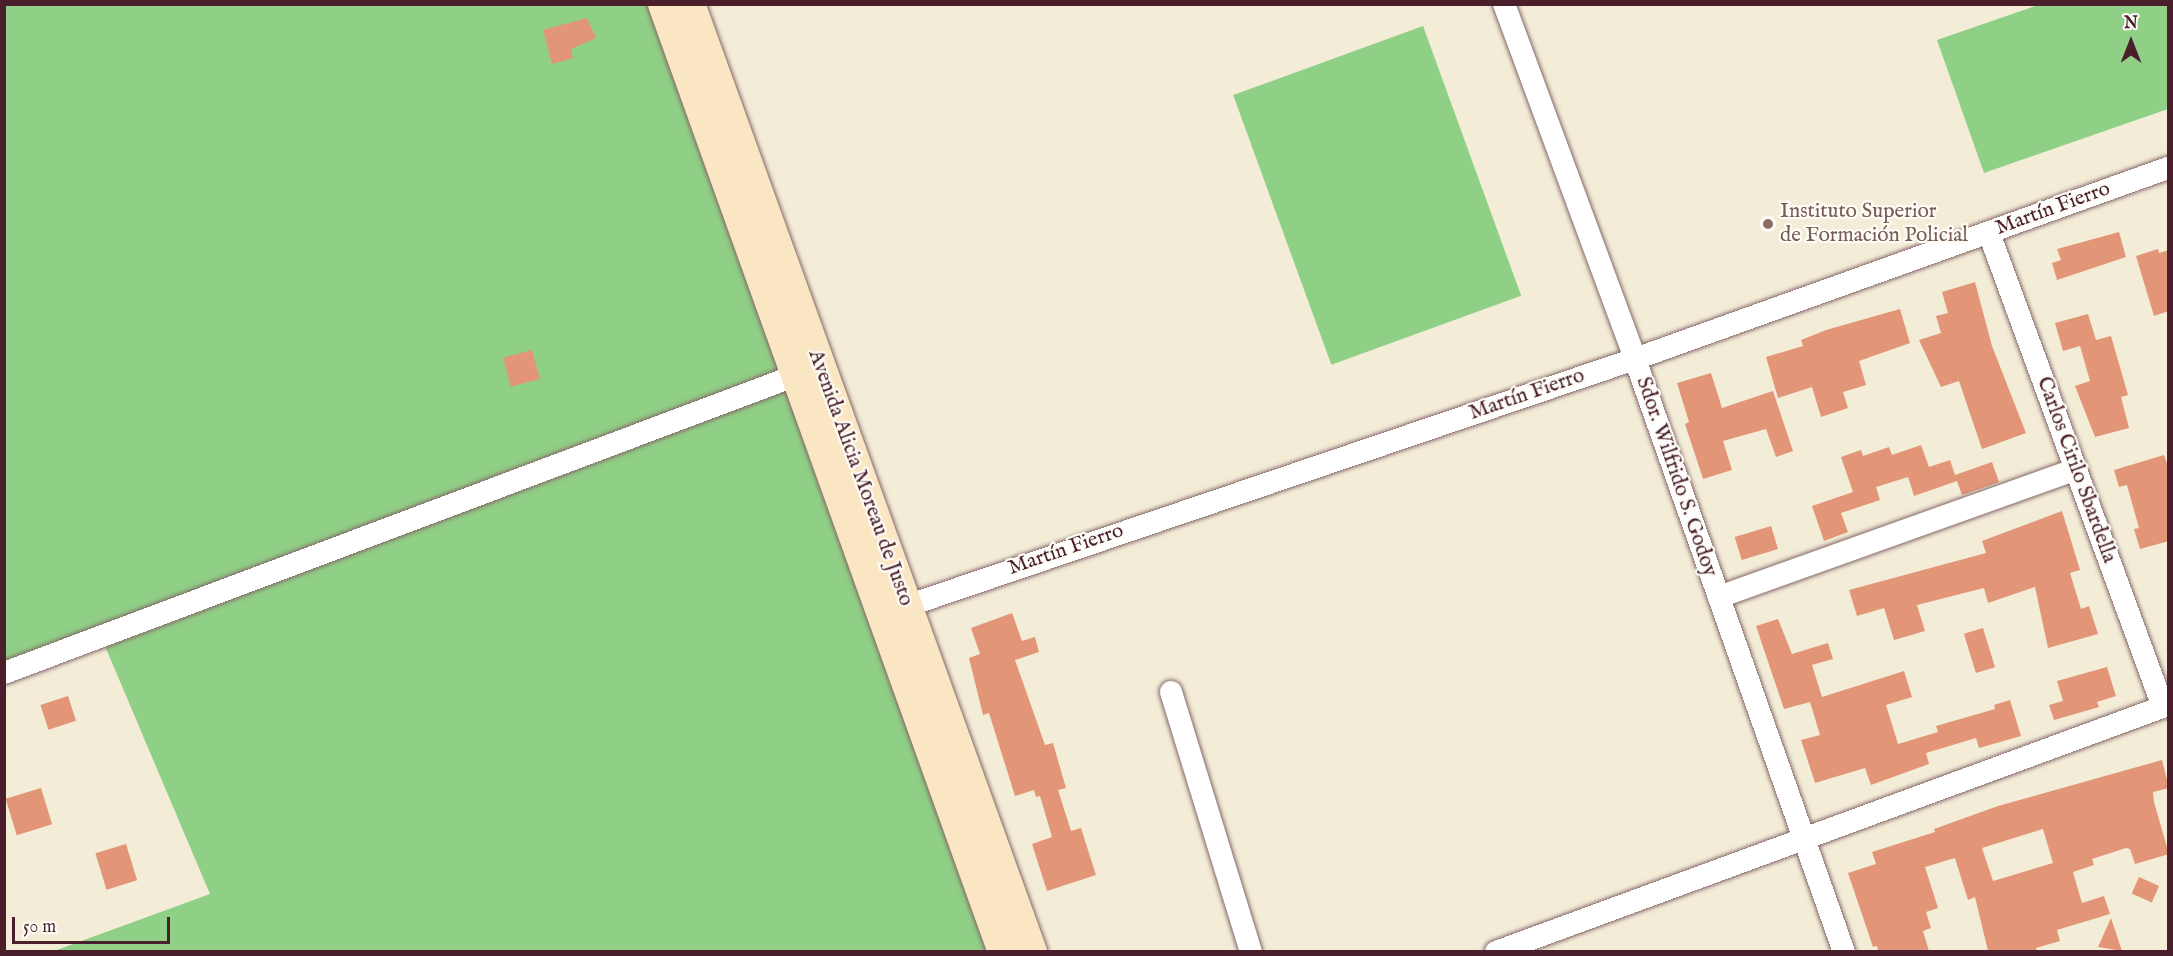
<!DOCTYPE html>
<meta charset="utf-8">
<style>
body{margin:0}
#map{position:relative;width:2173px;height:956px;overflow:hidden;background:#f3edd8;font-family:"IM FELL English",serif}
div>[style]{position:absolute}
.green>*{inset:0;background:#90cf86;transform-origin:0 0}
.building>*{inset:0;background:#e39578;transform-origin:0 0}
.roads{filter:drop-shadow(0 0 2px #856768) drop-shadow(0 0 2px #856768)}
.street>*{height:22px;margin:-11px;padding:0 11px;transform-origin:11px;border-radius:11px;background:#fff}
.secondary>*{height:32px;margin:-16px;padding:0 16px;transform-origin:16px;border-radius:16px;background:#fbe6c4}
.dots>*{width:16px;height:16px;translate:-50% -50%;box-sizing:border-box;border:3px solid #fdfcf7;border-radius:50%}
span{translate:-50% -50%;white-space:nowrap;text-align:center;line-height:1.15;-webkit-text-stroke:4.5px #fdfcf7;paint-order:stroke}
.street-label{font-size:21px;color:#4a1f2b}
.education-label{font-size:21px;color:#785e54}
.left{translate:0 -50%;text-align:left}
.frame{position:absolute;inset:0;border:6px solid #4a1f2b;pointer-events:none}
.north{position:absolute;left:2101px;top:12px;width:60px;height:60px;-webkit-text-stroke:4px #fdfcf7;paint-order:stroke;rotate:0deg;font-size:16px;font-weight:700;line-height:24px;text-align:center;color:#4a1f2b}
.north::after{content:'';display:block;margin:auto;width:21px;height:27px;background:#4a1f2b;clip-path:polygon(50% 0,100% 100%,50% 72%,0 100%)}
.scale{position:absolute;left:12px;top:917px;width:158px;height:27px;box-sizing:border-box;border:3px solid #4a1f2b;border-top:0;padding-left:8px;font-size:18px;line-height:21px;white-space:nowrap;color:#4a1f2b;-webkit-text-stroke:4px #fdfcf7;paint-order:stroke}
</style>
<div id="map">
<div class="green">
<div style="clip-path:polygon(5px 5px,662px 5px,1005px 951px,54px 951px,210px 894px,99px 632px,5px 667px)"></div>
<div style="clip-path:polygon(2038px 5px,2168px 5px,2168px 109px,1984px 173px,1937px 40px)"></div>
<div style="left:1423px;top:26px;width:287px;height:202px;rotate:70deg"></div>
</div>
<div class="building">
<div style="clip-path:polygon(587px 18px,596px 38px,571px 49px,573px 58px,552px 64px,543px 30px)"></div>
<div style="clip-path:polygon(2119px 232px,2126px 257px,2057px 280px,2052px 263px,2061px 260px,2057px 249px)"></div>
<div style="clip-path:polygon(2158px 249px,2159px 253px,2169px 250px,2169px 311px,2154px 316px,2136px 256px)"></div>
<div style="clip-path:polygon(1975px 282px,1992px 346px,2026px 433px,1982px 449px,1959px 381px,1941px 387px,1919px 340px,1941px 333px,1936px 316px,1948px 313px,1942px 292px)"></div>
<div style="clip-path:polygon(1900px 309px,1910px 343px,1859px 361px,1866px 385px,1843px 392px,1848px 408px,1821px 417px,1812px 387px,1778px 398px,1766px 357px,1803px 346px,1801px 340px,1826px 330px)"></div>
<div style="clip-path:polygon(2088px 314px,2096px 340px,2111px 336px,2128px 395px,2121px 397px,2129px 428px,2095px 437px,2075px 386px,2090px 381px,2080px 346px,2063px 351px,2055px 323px)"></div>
<div style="left:532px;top:350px;width:30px;height:30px;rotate:75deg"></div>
<div style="clip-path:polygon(1711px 373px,1722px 408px,1773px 391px,1793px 451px,1776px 457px,1766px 429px,1723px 441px,1732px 470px,1703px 479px,1685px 424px,1689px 422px,1677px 383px)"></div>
<div style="clip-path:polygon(1921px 445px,1929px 467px,1950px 460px,1955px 475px,1992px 462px,1999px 482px,1962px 495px,1957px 481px,1914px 496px,1908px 477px,1876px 487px,1880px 500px,1841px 513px,1848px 532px,1824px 541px,1812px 506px,1853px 492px,1841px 457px,1861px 450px,1863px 456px,1889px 447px,1892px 455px)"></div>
<div style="clip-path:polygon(2164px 455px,2169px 469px,2169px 541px,2140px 549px,2134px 529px,2139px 528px,2127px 485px,2119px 487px,2114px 470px)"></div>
<div style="clip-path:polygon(2062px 511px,2080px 570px,2070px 573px,2081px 609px,2089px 606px,2098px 634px,2048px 648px,2035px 587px,1988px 603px,1984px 588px,1917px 605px,1925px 631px,1894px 640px,1884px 608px,1857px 616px,1849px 590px,1986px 553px,1982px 541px)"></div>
<div style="left:1771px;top:526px;width:24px;height:38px;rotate:73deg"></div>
<div style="clip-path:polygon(1012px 613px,1022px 641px,1035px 637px,1039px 652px,1015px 660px,1045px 745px,1053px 743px,1066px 788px,1058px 790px,1071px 831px,1081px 828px,1096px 875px,1047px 891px,1032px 844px,1052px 837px,1040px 796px,1036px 797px,1034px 790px,1015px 796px,989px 713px,983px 715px,969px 658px,980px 654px,971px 628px)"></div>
<div style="clip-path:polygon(1778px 619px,1792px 654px,1828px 643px,1833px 659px,1812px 665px,1822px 697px,1904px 671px,1912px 697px,1886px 705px,1898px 744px,1938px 732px,1936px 726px,1995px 709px,1994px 705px,2010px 700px,2021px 736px,1979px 748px,1976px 738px,1926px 753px,1929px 764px,1871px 785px,1865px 768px,1815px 783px,1801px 740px,1820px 735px,1810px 702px,1784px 709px,1756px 626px)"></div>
<div style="left:1983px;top:628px;width:41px;height:20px;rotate:73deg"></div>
<div style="clip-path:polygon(2107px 667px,2116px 696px,2097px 702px,2099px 707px,2054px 720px,2049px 705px,2063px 701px,2057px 681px)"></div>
<div style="left:68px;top:696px;width:26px;height:29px;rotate:72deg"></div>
<div style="clip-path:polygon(evenodd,2162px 760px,2169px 788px,2153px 792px,2154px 802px,2169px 854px,2135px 864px,2130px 849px,2126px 848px,2092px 859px,2094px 865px,2073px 872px,2082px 903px,2104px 896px,2110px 914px,2057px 930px,2060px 941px,2036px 948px,2037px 951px,1988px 951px,1975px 897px,1968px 900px,1955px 858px,1925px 867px,1938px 908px,1926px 912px,1931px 928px,1923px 931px,1929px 951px,1878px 951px,1877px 946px,1873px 947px,1848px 873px,1876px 864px,1872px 852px,1935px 832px,1934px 829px,1998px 806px,2162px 760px,2043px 829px,2053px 863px,1993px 881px,1982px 848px,2043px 829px)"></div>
<div style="left:41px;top:788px;width:38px;height:37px;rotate:73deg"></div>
<div style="left:126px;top:844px;width:38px;height:32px;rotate:73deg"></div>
<div style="left:2139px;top:877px;width:22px;height:18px;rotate:24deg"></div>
<div style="clip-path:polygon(2111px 918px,2122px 951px,2098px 947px)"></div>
</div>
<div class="roads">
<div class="street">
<div style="left:1504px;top:4px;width:378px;rotate:69.7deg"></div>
<div style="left:1635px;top:359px;width:629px;rotate:70.59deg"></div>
<div style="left:1989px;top:233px;width:505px;rotate:69.84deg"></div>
<div style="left:1719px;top:597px;width:379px;rotate:-19.7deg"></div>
<div style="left:892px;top:611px;width:785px;rotate:-18.74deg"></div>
<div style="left:1635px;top:359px;width:566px;rotate:-19.72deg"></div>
<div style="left:4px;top:673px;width:847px;rotate:-20.6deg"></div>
<div style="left:1171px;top:692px;width:272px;rotate:72.9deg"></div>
<div style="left:1496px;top:952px;width:716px;rotate:-20.18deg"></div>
</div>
<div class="secondary">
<div style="left:664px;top:4px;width:1007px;rotate:70.27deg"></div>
<div style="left:689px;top:4px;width:1008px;rotate:70.16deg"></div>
</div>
</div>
<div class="dots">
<div style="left:1768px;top:224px;background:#8d6e63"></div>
</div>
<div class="street-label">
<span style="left:2053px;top:209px;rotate:-20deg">Martín Fierro</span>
<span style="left:1527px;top:395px;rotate:-19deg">Martín Fierro</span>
<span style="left:2076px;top:470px;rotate:70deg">Carlos Cirilo Sbardella</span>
<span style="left:1676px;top:477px;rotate:71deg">Sdor. Wilfrido S. Godoy</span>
<span style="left:860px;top:478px;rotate:70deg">Avenida Alicia Moreau de Justo</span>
<span style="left:1066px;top:550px;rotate:-19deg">Martín Fierro</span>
</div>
<div class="education-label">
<span class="left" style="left:1780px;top:224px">Instituto Superior<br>de Formación Policial</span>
</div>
<div class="frame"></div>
<div class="north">N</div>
<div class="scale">50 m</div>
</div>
